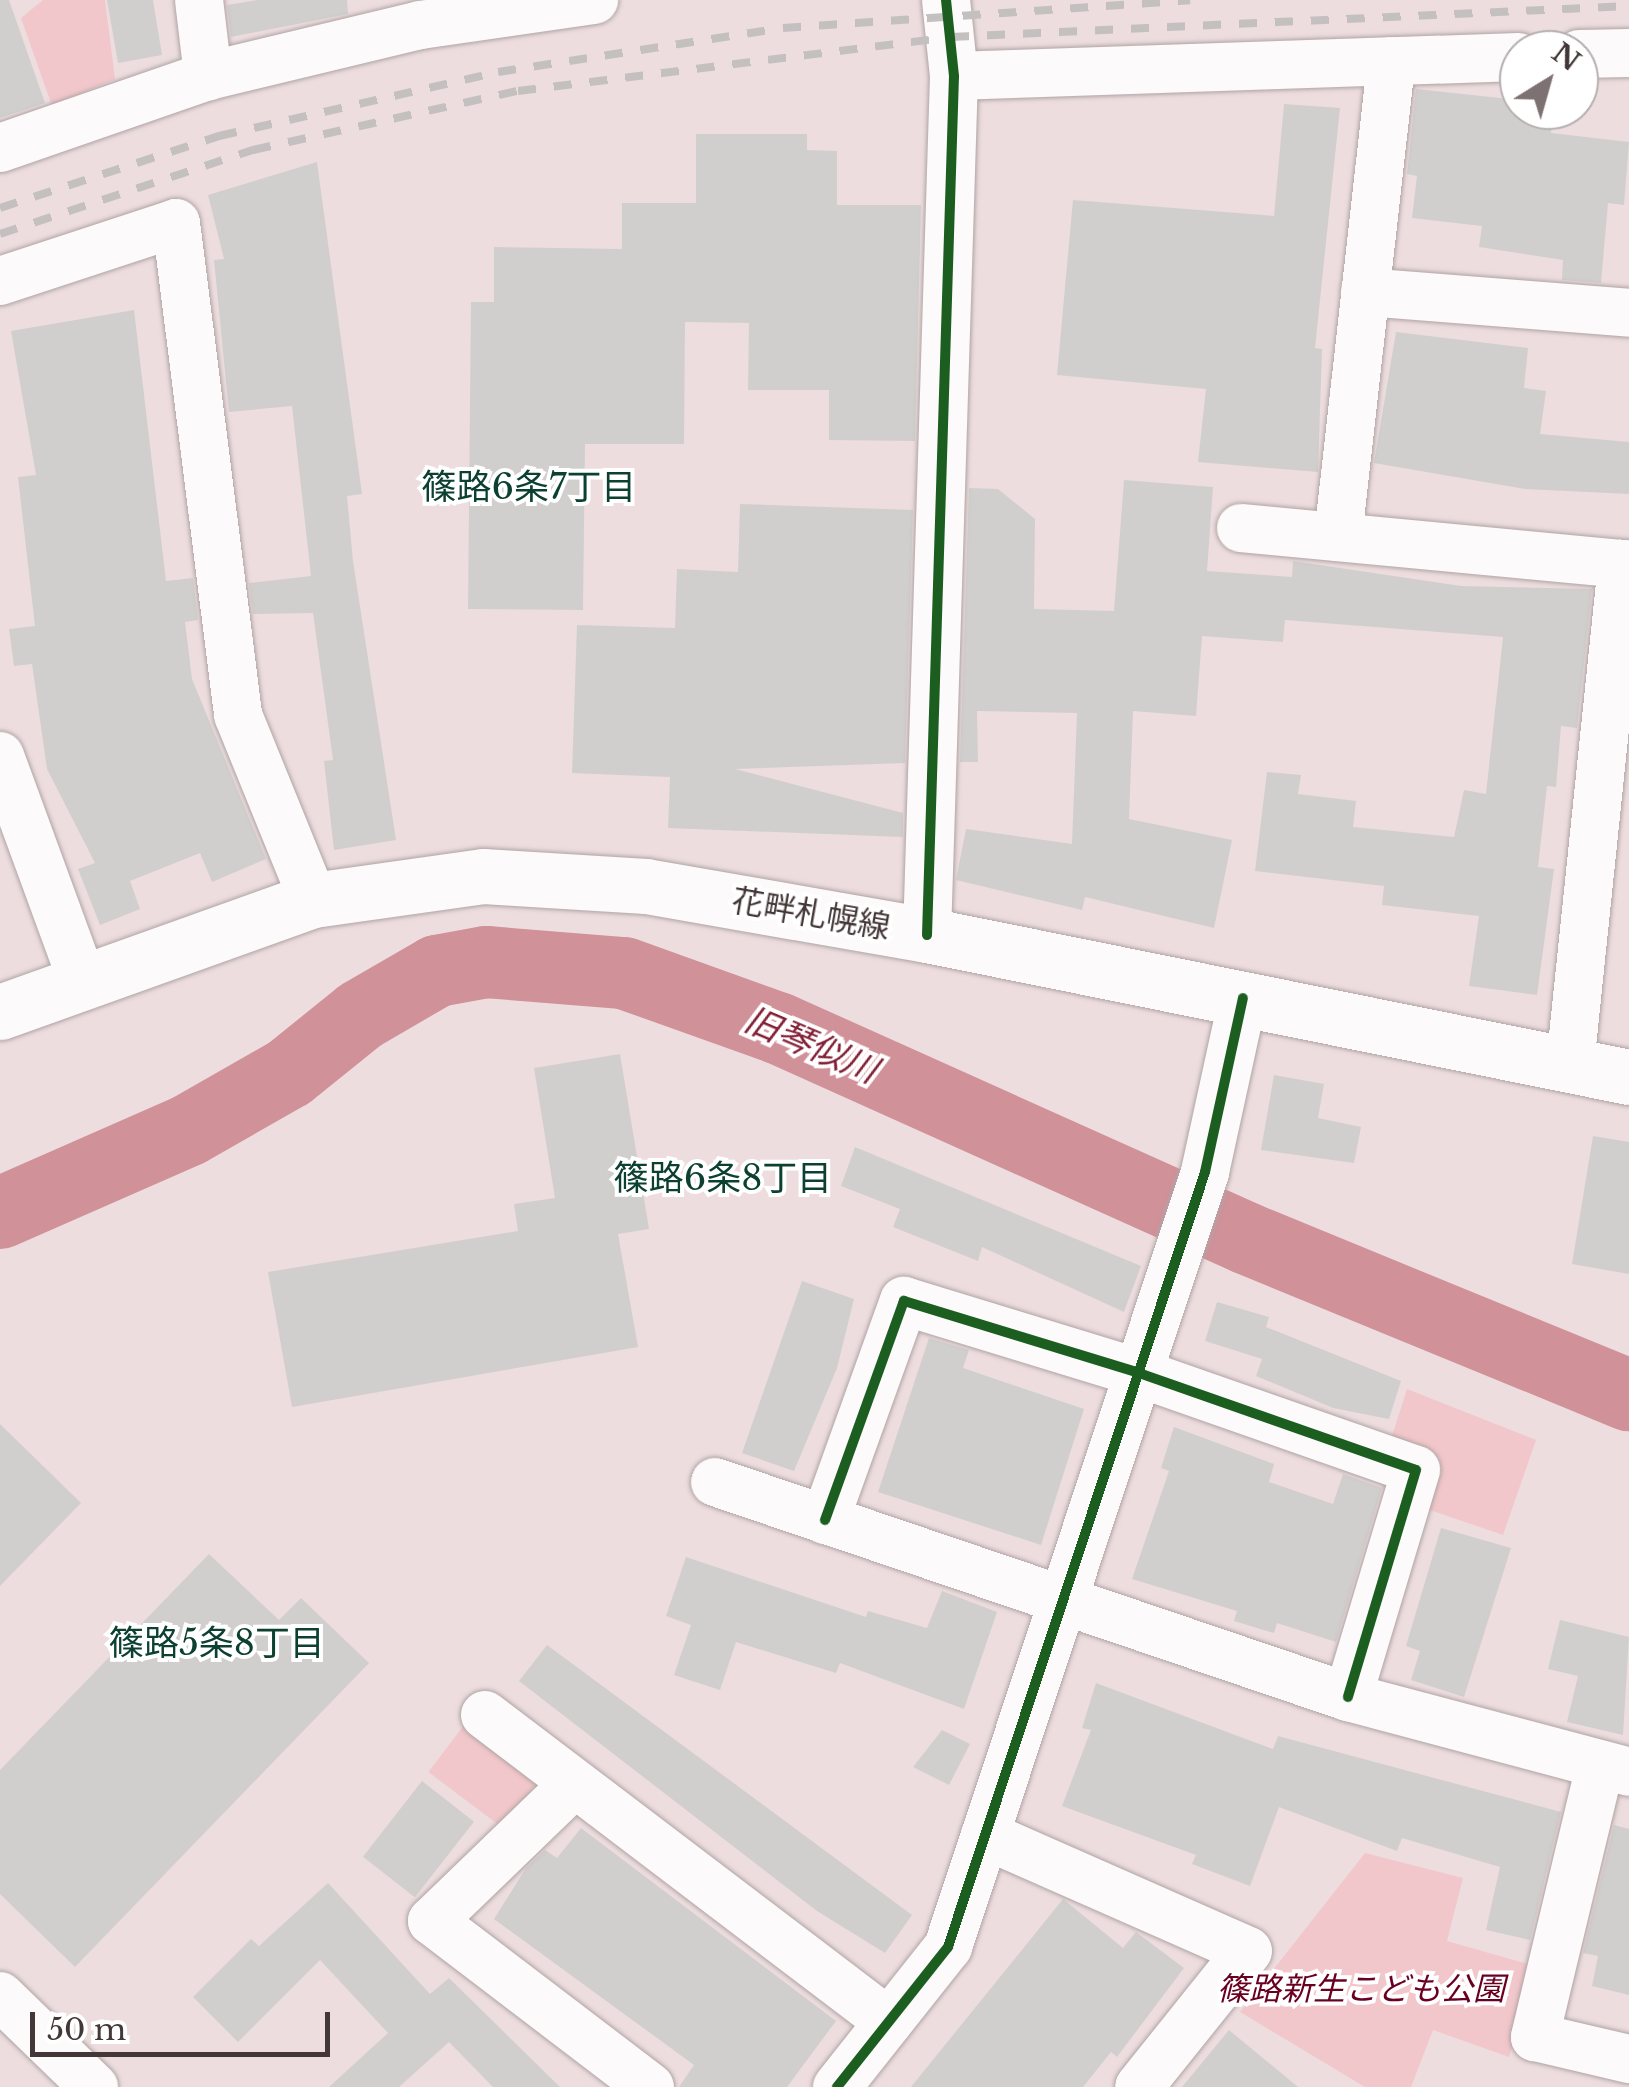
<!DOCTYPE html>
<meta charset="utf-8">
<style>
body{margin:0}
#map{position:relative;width:1629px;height:2087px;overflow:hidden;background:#edddde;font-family:"Libre Baskerville","Noto Sans JP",serif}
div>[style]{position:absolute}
.green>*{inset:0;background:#f2c7cb;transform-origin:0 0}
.river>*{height:72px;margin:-36px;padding:0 36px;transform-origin:36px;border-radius:36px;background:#d09199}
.building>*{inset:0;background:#d1cfce;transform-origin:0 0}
.roads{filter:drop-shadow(0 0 2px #b0a4a4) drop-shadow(0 0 2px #b0a4a4)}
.minor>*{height:48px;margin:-24px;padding:0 24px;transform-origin:24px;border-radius:24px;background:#fcfafa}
.major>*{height:55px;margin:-27.5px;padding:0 27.5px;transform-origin:27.5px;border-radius:27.5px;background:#fcfafa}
.rail>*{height:8px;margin-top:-4px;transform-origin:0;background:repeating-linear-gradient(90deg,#c4c0c0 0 18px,transparent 0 36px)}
.cycleway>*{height:10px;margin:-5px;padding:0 5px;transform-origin:5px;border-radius:5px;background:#1b5e20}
span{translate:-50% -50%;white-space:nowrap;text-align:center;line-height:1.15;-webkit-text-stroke:8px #fff;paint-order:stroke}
.street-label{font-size:32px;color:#433738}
.park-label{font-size:32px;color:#690022;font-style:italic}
.neighbourhood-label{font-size:35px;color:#0c4031}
.water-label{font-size:35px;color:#821f35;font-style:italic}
.north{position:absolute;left:1499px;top:30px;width:100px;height:100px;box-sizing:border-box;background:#fff;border:2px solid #b4afaf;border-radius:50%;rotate:37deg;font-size:28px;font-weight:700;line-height:40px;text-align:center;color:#433738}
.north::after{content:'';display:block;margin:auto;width:35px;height:45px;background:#7e7172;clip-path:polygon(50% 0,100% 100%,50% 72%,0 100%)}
.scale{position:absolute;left:30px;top:2012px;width:300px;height:45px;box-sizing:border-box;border:5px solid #433738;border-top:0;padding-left:12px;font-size:30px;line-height:35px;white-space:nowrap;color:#433738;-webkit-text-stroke:8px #fff;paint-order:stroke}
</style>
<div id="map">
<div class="green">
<div style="clip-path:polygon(43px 0,105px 0,115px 79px,52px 106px,21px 18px)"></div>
<div style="clip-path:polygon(1407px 1389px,1536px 1440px,1503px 1535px,1424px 1508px,1438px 1458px,1391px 1439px)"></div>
<div style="left:464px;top:1725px;width:93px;height:59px;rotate:37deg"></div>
<div style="clip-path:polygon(1365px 1853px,1463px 1878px,1447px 1941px,1535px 1966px,1509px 2057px,1433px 2030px,1411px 2087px,1365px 2087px,1240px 2012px)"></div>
</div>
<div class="river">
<div style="left:0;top:1213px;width:206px;rotate:-23.7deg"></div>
<div style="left:189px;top:1130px;width:115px;rotate:-29.7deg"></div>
<div style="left:289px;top:1073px;width:92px;rotate:-38.9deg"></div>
<div style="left:361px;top:1015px;width:88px;rotate:-30.1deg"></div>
<div style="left:437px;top:971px;width:50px;rotate:-10.4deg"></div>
<div style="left:486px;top:962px;width:138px;rotate:4.6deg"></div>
<div style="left:624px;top:973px;width:164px;rotate:19.7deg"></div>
<div style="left:778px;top:1028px;width:515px;rotate:24.18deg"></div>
<div style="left:1248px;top:1239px;width:412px;rotate:22.3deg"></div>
</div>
<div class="building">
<div style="clip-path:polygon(0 0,9px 0,45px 103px,0 118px)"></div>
<div style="clip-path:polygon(107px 0,153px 0,162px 55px,118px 63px)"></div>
<div style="clip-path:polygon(258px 0,347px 0,348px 14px,231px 37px,227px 5px)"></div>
<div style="clip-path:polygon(1416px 89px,1519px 100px,1519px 110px,1555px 110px,1551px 133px,1629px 142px,1624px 205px,1608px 203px,1601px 283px,1562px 280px,1563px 260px,1479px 247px,1482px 226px,1412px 218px,1417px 176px,1407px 174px)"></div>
<div style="clip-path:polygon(1284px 104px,1340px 108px,1315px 348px,1322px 349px,1318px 472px,1198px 462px,1206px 389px,1057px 375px,1073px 200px,1274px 216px)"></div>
<div style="clip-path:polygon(696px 134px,807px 134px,807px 150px,837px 151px,837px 205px,921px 205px,915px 441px,829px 440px,829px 390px,748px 390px,749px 323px,685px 322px,684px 444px,585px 444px,583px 610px,468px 609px,471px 302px,494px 302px,494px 247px,622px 249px,622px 203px,696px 203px)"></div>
<div style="clip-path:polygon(317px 162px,362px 494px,347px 496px,353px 561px,396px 840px,334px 850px,324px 761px,333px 760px,313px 613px,253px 614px,249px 583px,311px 576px,292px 406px,229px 412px,214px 260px,224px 259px,208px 195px)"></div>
<div style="clip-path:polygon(134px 310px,166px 581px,193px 578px,198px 620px,185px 622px,192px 679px,266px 859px,212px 882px,200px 853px,130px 881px,140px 909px,100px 925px,78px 869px,95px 863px,47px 769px,32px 664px,14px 666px,9px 629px,35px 626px,18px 477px,36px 475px,11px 331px)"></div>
<div style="clip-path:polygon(1396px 332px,1528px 348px,1524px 388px,1546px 391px,1540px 434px,1629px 442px,1629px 494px,1525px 489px,1374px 463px)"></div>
<div style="clip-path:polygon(1124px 480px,1213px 487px,1207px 571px,1292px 577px,1293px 561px,1461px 586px,1592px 589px,1577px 728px,1561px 726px,1556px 787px,1547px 786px,1538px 867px,1554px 869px,1537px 995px,1469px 986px,1479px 916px,1382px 905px,1384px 886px,1255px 871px,1267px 772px,1301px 775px,1298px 794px,1356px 801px,1353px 827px,1454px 837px,1464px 790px,1486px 794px,1503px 637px,1285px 620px,1283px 642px,1202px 636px,1196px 716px,1133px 711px,1129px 819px,1232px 840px,1214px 928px,1085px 897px,1082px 910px,956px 880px,966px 829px,1072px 844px,1077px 713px,977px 711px,978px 762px,960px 762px,969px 488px,998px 489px,1035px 519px,1034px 609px,1114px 611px)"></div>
<div style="clip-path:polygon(740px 504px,913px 510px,905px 763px,735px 769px,903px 813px,903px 837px,668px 828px,670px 777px,572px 773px,577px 625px,675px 628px,677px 569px,738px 572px)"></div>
<div style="clip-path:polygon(620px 1054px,649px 1229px,618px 1234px,638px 1347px,292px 1407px,268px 1272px,518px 1231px,514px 1204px,555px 1198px,534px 1068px)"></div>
<div style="clip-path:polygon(1274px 1075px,1324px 1084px,1318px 1118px,1361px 1127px,1354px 1163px,1261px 1150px)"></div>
<div style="clip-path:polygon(1593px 1136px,1629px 1142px,1629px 1274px,1572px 1264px)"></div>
<div style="clip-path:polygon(855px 1147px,1141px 1266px,1124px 1312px,982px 1247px,978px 1261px,893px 1227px,900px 1209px,841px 1186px)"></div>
<div style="clip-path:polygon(802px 1281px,854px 1299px,837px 1368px,794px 1471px,742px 1453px)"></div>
<div style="clip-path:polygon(1217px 1302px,1269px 1317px,1266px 1327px,1401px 1381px,1389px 1419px,1333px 1408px,1256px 1376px,1262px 1359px,1205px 1341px)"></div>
<div style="clip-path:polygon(929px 1338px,969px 1350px,963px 1368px,1084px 1409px,1041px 1545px,878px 1492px)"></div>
<div style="clip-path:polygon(0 1424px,81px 1503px,0 1586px)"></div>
<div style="clip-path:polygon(1174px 1427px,1274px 1464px,1269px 1482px,1333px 1504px,1343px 1474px,1382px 1488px,1336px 1642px,1277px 1623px,1274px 1633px,1234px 1621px,1237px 1611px,1132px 1579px,1169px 1471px,1161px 1468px)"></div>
<div style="clip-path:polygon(1441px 1528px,1511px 1548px,1464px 1697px,1411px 1680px,1420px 1651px,1406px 1646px)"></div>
<div style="clip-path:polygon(209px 1554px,279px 1620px,301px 1598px,369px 1663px,75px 1967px,0 1894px,0 1770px)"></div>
<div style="clip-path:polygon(686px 1557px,866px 1617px,868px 1611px,927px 1628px,942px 1591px,997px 1612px,964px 1709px,840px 1663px,836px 1673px,736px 1642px,720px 1690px,674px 1675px,691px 1625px,666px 1616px)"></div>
<div style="clip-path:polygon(1560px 1620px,1629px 1637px,1623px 1735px,1567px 1722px,1578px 1676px,1548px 1669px)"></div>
<div style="clip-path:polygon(547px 1645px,912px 1915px,885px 1953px,817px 1911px,519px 1681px)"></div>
<div style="clip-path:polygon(1096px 1683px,1273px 1749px,1278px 1736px,1561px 1812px,1530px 1940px,1486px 1930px,1500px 1867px,1402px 1838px,1397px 1851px,1279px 1807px,1250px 1886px,1192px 1864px,1196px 1855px,1062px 1806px,1091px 1730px,1082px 1728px)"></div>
<div style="clip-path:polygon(942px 1730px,970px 1744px,949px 1785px,913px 1767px)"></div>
<div style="left:422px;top:1781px;width:66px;height:96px;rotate:38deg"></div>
<div style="clip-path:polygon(1614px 1825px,1629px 1829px,1629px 1995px,1592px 1986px,1598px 1956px,1583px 1953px)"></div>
<div style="clip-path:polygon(581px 1828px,836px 2021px,787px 2087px,679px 2087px,694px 2065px,494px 1919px,526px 1868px,545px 1850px,557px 1858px)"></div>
<div style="clip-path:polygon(328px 1883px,430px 1994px,449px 1978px,560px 2087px,493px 2087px,449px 2042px,399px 2087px,329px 2087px,388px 2033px,320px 1960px,238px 2042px,193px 1997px,251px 1939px,259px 1946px)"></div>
<div style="clip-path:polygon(1063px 1899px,1123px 1948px,1136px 1932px,1184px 1968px,1117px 2057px,1111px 2052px,1083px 2087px,911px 2087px)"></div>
<div style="clip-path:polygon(1229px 2030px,1298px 2087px,1182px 2087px)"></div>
</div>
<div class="roads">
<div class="minor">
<div style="left:199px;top:0;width:77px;rotate:83.2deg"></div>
<div style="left:1579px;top:54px;width:50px;rotate:-1.1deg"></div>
<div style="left:954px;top:76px;width:565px;rotate:-1.93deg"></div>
<div style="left:0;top:148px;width:220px;rotate:-19.1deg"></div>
<div style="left:208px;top:76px;width:218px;rotate:-13.5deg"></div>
<div style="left:420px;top:25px;width:176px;rotate:-8.2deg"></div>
<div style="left:0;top:281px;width:185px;rotate:-18.2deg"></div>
<div style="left:176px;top:223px;width:496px;rotate:82.8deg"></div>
<div style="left:238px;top:715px;width:200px;rotate:67.9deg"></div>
<div style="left:1365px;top:292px;width:265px;rotate:4.5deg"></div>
<div style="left:1241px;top:528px;width:390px;rotate:5.4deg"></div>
<div style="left:1338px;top:537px;width:479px;rotate:-83.6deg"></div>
<div style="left:0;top:756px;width:242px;rotate:69.9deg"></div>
<div style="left:927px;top:935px;width:859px;rotate:-88.2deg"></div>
<div style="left:954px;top:76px;width:76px;rotate:-96deg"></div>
<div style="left:1570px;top:1065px;width:504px;rotate:-84.07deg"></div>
<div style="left:715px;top:1482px;width:669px;rotate:18.76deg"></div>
<div style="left:1348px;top:1697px;width:291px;rotate:14.9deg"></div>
<div style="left:825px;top:1520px;width:233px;rotate:-70.2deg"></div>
<div style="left:904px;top:1301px;width:246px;rotate:17deg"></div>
<div style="left:1139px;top:1373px;width:293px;rotate:19.3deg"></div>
<div style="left:1416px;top:1470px;width:237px;rotate:106.7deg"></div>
<div style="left:485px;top:1715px;width:507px;rotate:37.23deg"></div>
<div style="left:1600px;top:1766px;width:279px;rotate:103.5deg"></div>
<div style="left:1535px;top:2037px;width:97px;rotate:13.2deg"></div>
<div style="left:573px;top:1785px;width:196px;rotate:136deg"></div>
<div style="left:432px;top:1921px;width:274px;rotate:37.3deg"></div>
<div style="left:985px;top:1835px;width:287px;rotate:23.8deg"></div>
<div style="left:1248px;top:1951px;width:174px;rotate:128.7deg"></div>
<div style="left:0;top:1996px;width:131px;rotate:44.1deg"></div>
<div style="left:837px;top:2087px;width:179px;rotate:-51.6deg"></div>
<div style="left:948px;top:1947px;width:817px;rotate:-71.65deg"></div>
<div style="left:1205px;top:1172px;width:178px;rotate:-77.7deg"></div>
</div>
<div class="major">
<div style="left:0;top:1012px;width:332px;rotate:-19.7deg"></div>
<div style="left:313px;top:900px;width:172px;rotate:-8deg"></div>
<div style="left:483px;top:876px;width:163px;rotate:3.5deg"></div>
<div style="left:646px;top:886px;width:285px;rotate:9.9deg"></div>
<div style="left:927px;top:935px;width:716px;rotate:11.44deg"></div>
</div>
</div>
<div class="rail">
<div style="left:0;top:208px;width:231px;rotate:-18.2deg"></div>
<div style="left:219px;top:136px;width:286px;rotate:-12.9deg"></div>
<div style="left:498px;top:72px;width:288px;rotate:-8.8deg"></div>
<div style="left:783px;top:28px;width:408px;rotate:-3.9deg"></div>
<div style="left:0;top:234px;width:267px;rotate:-18.4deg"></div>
<div style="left:253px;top:150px;width:271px;rotate:-12.6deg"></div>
<div style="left:518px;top:91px;width:436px;rotate:-7.1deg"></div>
<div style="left:951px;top:37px;width:679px;rotate:-2.62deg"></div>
</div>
<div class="cycleway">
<div style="left:927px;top:935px;width:859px;rotate:-88.2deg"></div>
<div style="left:954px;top:76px;width:76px;rotate:-96deg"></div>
<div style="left:825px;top:1520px;width:233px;rotate:-70.2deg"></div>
<div style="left:904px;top:1301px;width:246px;rotate:17deg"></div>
<div style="left:1139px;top:1373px;width:293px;rotate:19.3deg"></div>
<div style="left:1416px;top:1470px;width:237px;rotate:106.7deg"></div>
<div style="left:837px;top:2087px;width:179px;rotate:-51.6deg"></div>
<div style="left:948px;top:1947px;width:817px;rotate:-71.65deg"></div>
<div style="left:1205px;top:1172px;width:178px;rotate:-77.7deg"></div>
</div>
<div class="street-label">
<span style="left:811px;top:914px;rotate:10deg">花畔札幌線</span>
</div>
<div class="park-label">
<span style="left:1361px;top:1989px">篠路新生こども公園</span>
</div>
<div class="neighbourhood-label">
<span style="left:529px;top:487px">篠路6条7丁目</span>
<span style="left:723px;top:1178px">篠路6条8丁目</span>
<span style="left:217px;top:1643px">篠路5条8丁目</span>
</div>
<div class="water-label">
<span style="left:811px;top:1045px;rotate:23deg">旧琴似川</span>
</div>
<div class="north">N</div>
<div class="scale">50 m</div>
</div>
